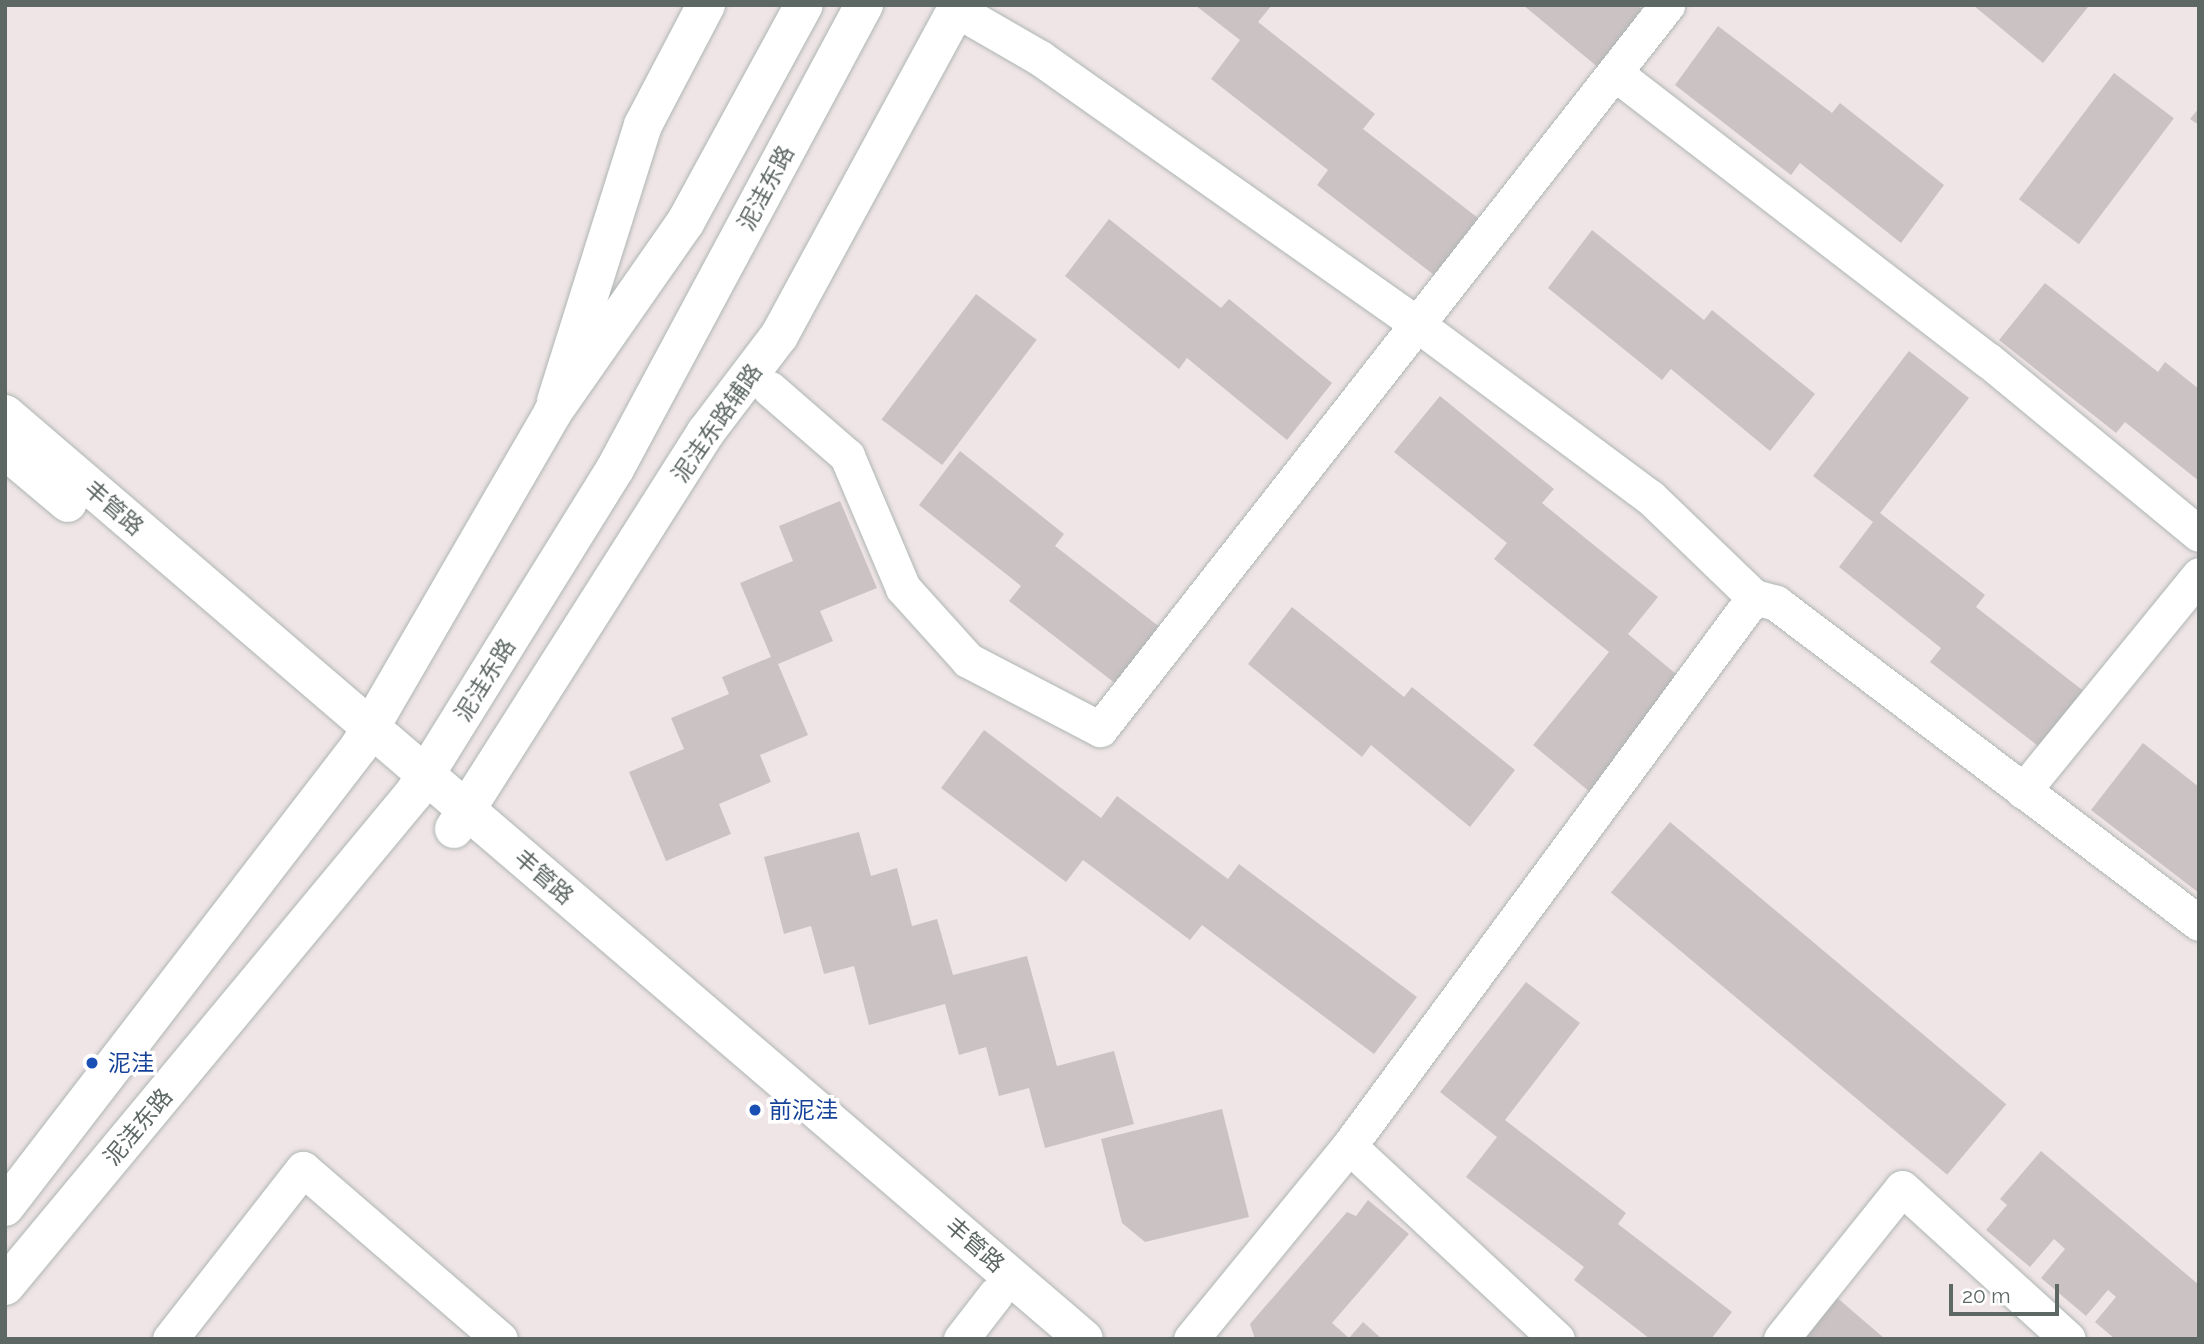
<!DOCTYPE html>
<meta charset="utf-8">
<style>
body{margin:0}
#map{position:relative;width:2204px;height:1344px;overflow:hidden;background:#f0e5e6;font-family:Raleway,"Noto Sans SC",sans-serif}
div>[style]{position:absolute}
.building>*{inset:0;background:#cbc2c4;transform-origin:0 0}
.roads{filter:drop-shadow(0 0 2px #aeb6b4) drop-shadow(0 0 2px #aeb6b4)}
.minor>*{height:35px;margin:-17.5px;padding:0 17.5px;transform-origin:17.5px;border-radius:17.5px;background:#fff}
.tertiary>*{height:38px;margin:-19px;padding:0 19px;transform-origin:19px;border-radius:19px;background:#fff}
.secondary>*{height:38px;margin:-19px;padding:0 19px;transform-origin:19px;border-radius:19px;background:#fff}
.dots>*{width:19px;height:19px;translate:-50% -50%;box-sizing:border-box;border:4px solid #fff;border-radius:50%}
span{translate:-50% -50%;white-space:nowrap;text-align:center;line-height:1.15;-webkit-text-stroke:7px #fff;paint-order:stroke}
.street-label{font-size:23px;color:#5d6764}
.transit-label{font-size:23px;color:#164399}
.left{translate:0 -50%;text-align:left}
.frame{position:absolute;inset:0;border:7px solid #5d6764;pointer-events:none}
.scale{position:absolute;left:1949px;top:1284px;width:110px;height:32px;box-sizing:border-box;border:4px solid #5d6764;border-top:0;padding-left:9px;font-size:21px;line-height:24px;white-space:nowrap;color:#5d6764;-webkit-text-stroke:5px #fff;paint-order:stroke}
</style>
<div id="map">
<div class="building">
<div style="clip-path:polygon(1195px 5px,1272px 5px,1258px 22px,1375px 114px,1363px 129px,1478px 218px,1434px 275px,1317px 185px,1328px 170px,1211px 79px,1240px 40px)"></div>
<div style="clip-path:polygon(1523px 5px,1637px 5px,1644px 11px,1600px 69px)"></div>
<div style="clip-path:polygon(1973px 5px,2086px 5px,2088px 7px,2043px 63px)"></div>
<div style="clip-path:polygon(1718px 26px,1832px 113px,1840px 103px,1944px 185px,1901px 243px,1800px 163px,1791px 175px,1675px 85px)"></div>
<div style="left:2114px;top:73px;width:75px;height:158px;rotate:37deg"></div>
<div style="clip-path:polygon(2199px 108px,2199px 125px,2190px 119px)"></div>
<div style="clip-path:polygon(1109px 219px,1221px 308px,1229px 299px,1332px 383px,1287px 440px,1187px 358px,1179px 369px,1065px 276px)"></div>
<div style="clip-path:polygon(1592px 230px,1704px 320px,1712px 310px,1815px 394px,1770px 451px,1671px 369px,1662px 380px,1548px 288px)"></div>
<div style="clip-path:polygon(2045px 283px,2158px 372px,2165px 362px,2199px 389px,2199px 481px,2125px 422px,2116px 433px,1999px 340px)"></div>
<div style="left:976px;top:294px;width:76px;height:157px;rotate:37deg"></div>
<div style="clip-path:polygon(1909px 351px,1969px 398px,1880px 513px,1985px 595px,1976px 607px,2090px 696px,2046px 752px,1930px 662px,1941px 648px,1839px 567px,1873px 522px,1813px 476px)"></div>
<div style="clip-path:polygon(1440px 396px,1554px 489px,1542px 503px,1658px 597px,1628px 634px,1682px 679px,1590px 792px,1533px 745px,1609px 652px,1494px 559px,1507px 543px,1394px 452px)"></div>
<div style="clip-path:polygon(960px 451px,1064px 534px,1055px 546px,1170px 635px,1125px 691px,1009px 601px,1021px 586px,919px 505px)"></div>
<div style="clip-path:polygon(840px 501px,877px 588px,820px 611px,833px 641px,778px 664px,808px 735px,760px 755px,771px 782px,719px 804px,731px 834px,666px 861px,629px 772px,684px 749px,671px 718px,729px 694px,722px 677px,771px 657px,740px 583px,793px 561px,779px 526px)"></div>
<div style="clip-path:polygon(1292px 607px,1404px 697px,1412px 687px,1515px 770px,1470px 827px,1371px 745px,1362px 757px,1248px 664px)"></div>
<div style="clip-path:polygon(984px 730px,1101px 818px,1117px 796px,1228px 879px,1239px 864px,1417px 997px,1374px 1054px,1202px 925px,1190px 940px,1083px 860px,1066px 882px,941px 788px)"></div>
<div style="clip-path:polygon(2143px 743px,2199px 787px,2199px 893px,2091px 810px)"></div>
<div style="left:1670px;top:822px;width:439px;height:92px;rotate:40deg"></div>
<div style="clip-path:polygon(859px 832px,871px 876px,897px 868px,912px 926px,937px 919px,953px 975px,1027px 956px,1057px 1066px,1114px 1051px,1134px 1124px,1045px 1148px,1029px 1088px,999px 1096px,986px 1047px,959px 1055px,945px 1004px,869px 1025px,854px 966px,824px 974px,811px 926px,784px 934px,764px 857px)"></div>
<div style="clip-path:polygon(1526px 982px,1580px 1023px,1505px 1120px,1626px 1213px,1618px 1224px,1732px 1312px,1711px 1339px,1650px 1339px,1574px 1280px,1584px 1267px,1466px 1177px,1497px 1137px,1440px 1092px)"></div>
<div style="clip-path:polygon(1222px 1109px,1249px 1217px,1145px 1242px,1122px 1223px,1101px 1139px)"></div>
<div style="clip-path:polygon(2041px 1151px,2199px 1285px,2199px 1339px,2115px 1339px,2095px 1322px,2116px 1297px,2108px 1290px,2086px 1316px,2041px 1278px,2065px 1249px,2054px 1239px,2030px 1267px,1986px 1230px,2007px 1205px,2000px 1199px)"></div>
<div style="clip-path:polygon(1368px 1200px,1409px 1234px,1332px 1323px,1349px 1338px,1363px 1322px,1382px 1339px,1255px 1339px,1250px 1324px,1347px 1212px,1356px 1216px)"></div>
<div style="clip-path:polygon(1827px 1289px,1885px 1339px,1787px 1339px)"></div>
</div>
<div class="roads">
<div class="minor">
<div style="left:957px;top:10px;width:96px;rotate:30deg"></div>
<div style="left:1040px;top:58px;width:463px;rotate:35.2deg"></div>
<div style="left:1418px;top:325px;width:289px;rotate:36.6deg"></div>
<div style="left:1650px;top:497px;width:144px;rotate:43.9deg"></div>
<div style="left:1754px;top:597px;width:23px;rotate:15deg"></div>
<div style="left:1776px;top:603px;width:530px;rotate:37.11deg"></div>
<div style="left:1616px;top:74px;width:469px;rotate:37.6deg"></div>
<div style="left:1988px;top:360px;width:273px;rotate:39.5deg"></div>
<div style="left:770px;top:389px;width:102px;rotate:41deg"></div>
<div style="left:847px;top:456px;width:143px;rotate:67deg"></div>
<div style="left:903px;top:588px;width:97px;rotate:47.9deg"></div>
<div style="left:968px;top:660px;width:149px;rotate:27.6deg"></div>
<div style="left:1100px;top:729px;width:920px;rotate:-51.93deg"></div>
<div style="left:2023px;top:791px;width:279px;rotate:-50.8deg"></div>
<div style="left:1349px;top:1146px;width:284px;rotate:42.9deg"></div>
<div style="left:170px;top:1339px;width:216px;rotate:-52deg"></div>
<div style="left:303px;top:1169px;width:260px;rotate:40.8deg"></div>
<div style="left:961px;top:1339px;width:56px;rotate:-52.3deg"></div>
<div style="left:1191px;top:1339px;width:249px;rotate:-50.7deg"></div>
<div style="left:1349px;top:1146px;width:682px;rotate:-53.58deg"></div>
<div style="left:1781px;top:1339px;width:193px;rotate:-51.3deg"></div>
<div style="left:1902px;top:1188px;width:224px;rotate:42.3deg"></div>
</div>
<div class="tertiary">
<div style="left:556px;top:401px;width:289px;rotate:-72.5deg"></div>
<div style="left:643px;top:125px;width:136px;rotate:-62.3deg"></div>
<div style="left:454px;top:829px;width:470px;rotate:-57.6deg"></div>
<div style="left:706px;top:432px;width:121px;rotate:-52.8deg"></div>
<div style="left:779px;top:336px;width:377px;rotate:-61.5deg"></div>
</div>
<div class="secondary">
<div style="left:5px;top:414px;width:1421px;rotate:40.61deg"></div>
<div style="left:5px;top:450px;width:82px;rotate:40.1deg"></div>
<div style="left:5px;top:1207px;width:580px;rotate:-52.42deg"></div>
<div style="left:359px;top:747px;width:387px;rotate:-59.9deg"></div>
<div style="left:553px;top:412px;width:231px;rotate:-55.1deg"></div>
<div style="left:685px;top:223px;width:248px;rotate:-61.4deg"></div>
<div style="left:5px;top:1286px;width:641px;rotate:-50.32deg"></div>
<div style="left:414px;top:793px;width:381px;rotate:-58.2deg"></div>
<div style="left:615px;top:469px;width:527px;rotate:-61.78deg"></div>
</div>
</div>
<div class="dots">
<div style="left:92px;top:1063px;background:#1a4fb4"></div>
<div style="left:755px;top:1110px;background:#1a4fb4"></div>
</div>
<div class="street-label">
<span style="left:766px;top:188px;rotate:-62deg">泥洼东路</span>
<span style="left:717px;top:423px;rotate:-55deg">泥洼东路辅路</span>
<span style="left:114px;top:508px;rotate:41deg">丰管路</span>
<span style="left:485px;top:680px;rotate:-58deg">泥洼东路</span>
<span style="left:544px;top:877px;rotate:41deg">丰管路</span>
<span style="left:138px;top:1127px;rotate:-50deg">泥洼东路</span>
<span style="left:975px;top:1245px;rotate:41deg">丰管路</span>
</div>
<div class="transit-label">
<span class="left" style="left:108px;top:1063px">泥洼</span>
<span class="left" style="left:769px;top:1110px">前泥洼</span>
</div>
<div class="frame"></div>
<div class="scale">20 m</div>
</div>
